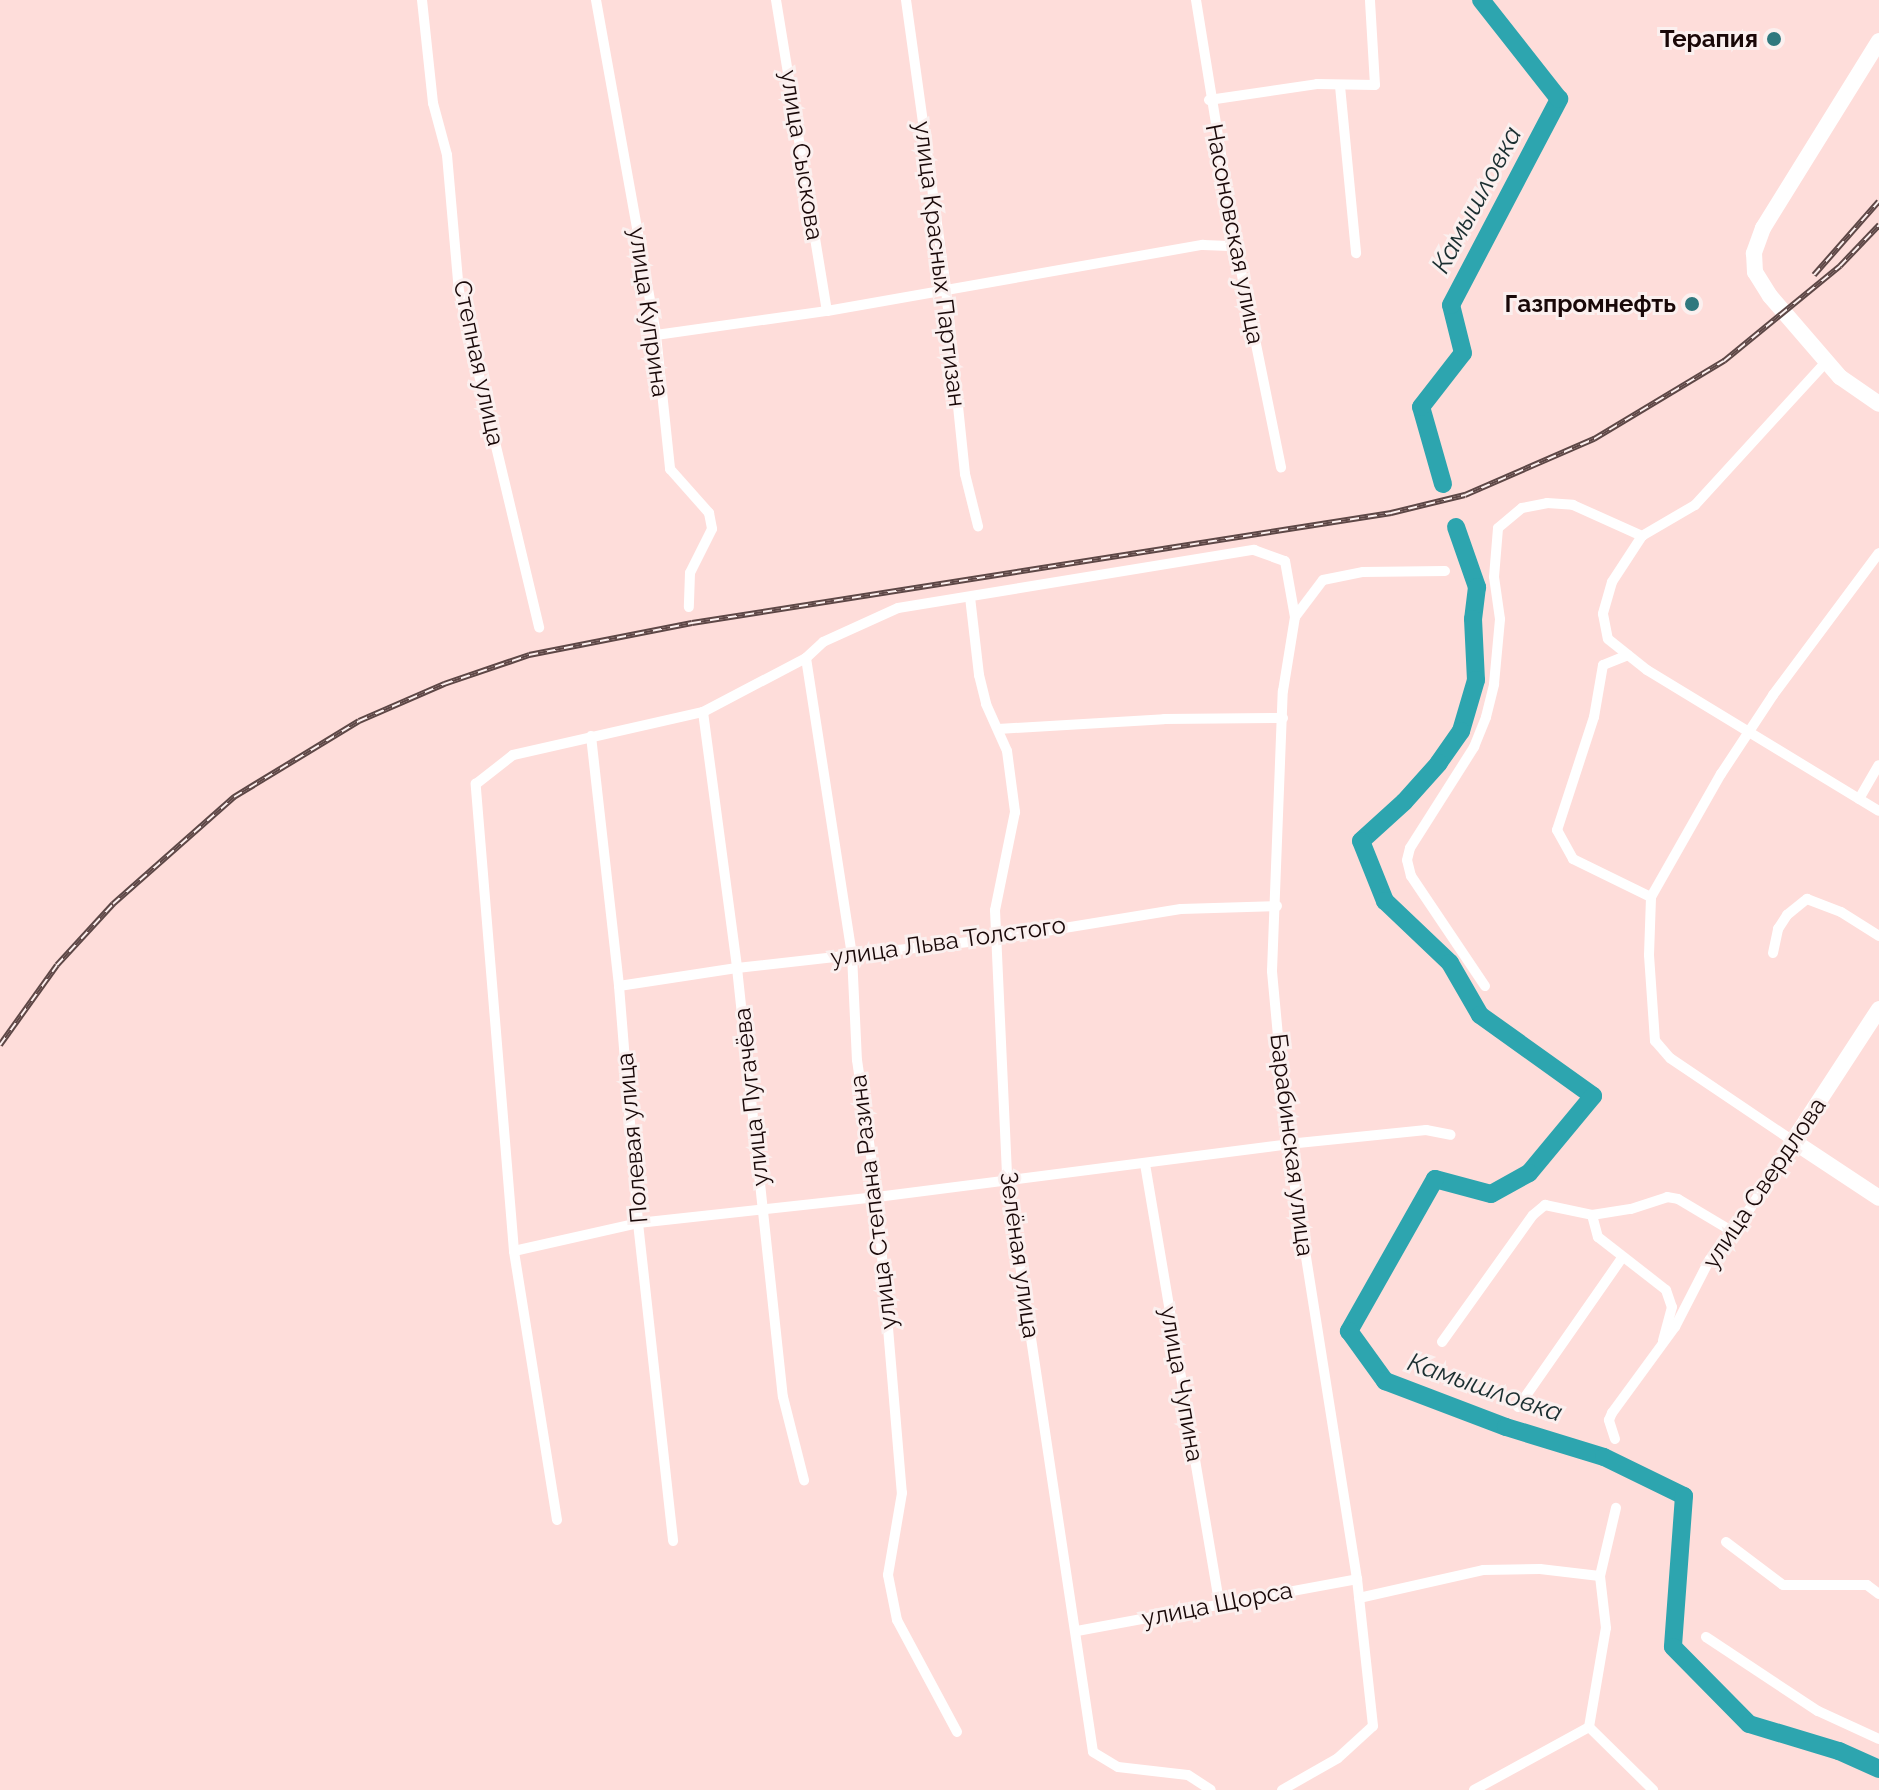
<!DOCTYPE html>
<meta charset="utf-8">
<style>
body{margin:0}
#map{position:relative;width:1879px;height:1790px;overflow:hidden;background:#feddda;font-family:Raleway,sans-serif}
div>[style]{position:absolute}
.river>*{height:18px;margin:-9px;padding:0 9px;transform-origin:9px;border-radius:9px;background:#2da5af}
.street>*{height:10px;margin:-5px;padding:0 5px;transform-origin:5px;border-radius:5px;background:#fff}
.primary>*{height:16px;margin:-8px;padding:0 8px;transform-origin:8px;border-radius:8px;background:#fff}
.rail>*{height:6px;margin-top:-3px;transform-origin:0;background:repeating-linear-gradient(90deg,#fbf0ef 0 9px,#5d4746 0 18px);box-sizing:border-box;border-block:2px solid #5d4746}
.dots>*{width:22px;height:22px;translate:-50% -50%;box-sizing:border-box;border:4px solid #fbf0ef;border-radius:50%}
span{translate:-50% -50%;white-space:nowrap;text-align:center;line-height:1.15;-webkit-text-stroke:6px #fbf0ef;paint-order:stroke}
.poi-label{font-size:24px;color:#190808;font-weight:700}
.right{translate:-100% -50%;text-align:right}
.street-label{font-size:24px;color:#190808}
.water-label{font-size:26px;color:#1a2e30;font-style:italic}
</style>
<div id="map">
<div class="river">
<div style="left:1443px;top:484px;width:80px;rotate:-105.9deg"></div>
<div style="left:1421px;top:407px;width:68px;rotate:-52.1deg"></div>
<div style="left:1463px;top:353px;width:49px;rotate:-104deg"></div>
<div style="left:1451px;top:305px;width:233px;rotate:-62.3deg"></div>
<div style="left:1559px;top:99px;width:126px;rotate:-128.2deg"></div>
<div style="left:1456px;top:527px;width:64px;rotate:70.7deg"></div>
<div style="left:1477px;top:587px;width:32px;rotate:97deg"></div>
<div style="left:1473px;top:619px;width:61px;rotate:87.2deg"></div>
<div style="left:1476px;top:680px;width:53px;rotate:106.4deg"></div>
<div style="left:1461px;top:731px;width:39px;rotate:125deg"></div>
<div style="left:1439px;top:763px;width:52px;rotate:131.9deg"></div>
<div style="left:1404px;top:802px;width:58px;rotate:137.8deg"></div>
<div style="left:1361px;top:841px;width:65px;rotate:68.2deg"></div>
<div style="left:1385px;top:901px;width:90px;rotate:43.6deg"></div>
<div style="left:1450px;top:963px;width:60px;rotate:60deg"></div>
<div style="left:1480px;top:1015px;width:139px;rotate:35.6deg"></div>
<div style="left:1593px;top:1096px;width:100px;rotate:129.7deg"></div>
<div style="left:1529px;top:1173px;width:43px;rotate:151.1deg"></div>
<div style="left:1491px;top:1194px;width:58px;rotate:-165deg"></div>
<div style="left:1435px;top:1179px;width:175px;rotate:119.5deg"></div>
<div style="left:1349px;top:1331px;width:62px;rotate:54.2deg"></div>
<div style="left:1385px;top:1381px;width:129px;rotate:20.8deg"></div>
<div style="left:1506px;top:1427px;width:102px;rotate:17deg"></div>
<div style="left:1604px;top:1457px;width:89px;rotate:26deg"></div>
<div style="left:1684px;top:1496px;width:151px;rotate:94.2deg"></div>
<div style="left:1673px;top:1647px;width:108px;rotate:45.4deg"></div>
<div style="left:1749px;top:1724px;width:94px;rotate:16.7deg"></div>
<div style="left:1839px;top:1751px;width:44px;rotate:24.2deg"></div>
</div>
<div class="street">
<div style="left:422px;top:0;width:104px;rotate:83.9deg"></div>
<div style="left:433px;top:103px;width:54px;rotate:74.9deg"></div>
<div style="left:447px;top:155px;width:137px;rotate:85deg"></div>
<div style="left:459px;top:291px;width:346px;rotate:76.6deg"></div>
<div style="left:596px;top:0;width:340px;rotate:79.8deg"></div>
<div style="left:656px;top:335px;width:135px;rotate:84deg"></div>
<div style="left:670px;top:469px;width:59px;rotate:48.4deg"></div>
<div style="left:709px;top:513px;width:16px;rotate:79deg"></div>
<div style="left:712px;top:529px;width:49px;rotate:116.6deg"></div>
<div style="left:690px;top:573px;width:34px;rotate:92deg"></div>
<div style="left:776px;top:0;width:315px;rotate:80.7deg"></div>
<div style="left:906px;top:0;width:293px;rotate:82.1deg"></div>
<div style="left:946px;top:290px;width:185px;rotate:84.1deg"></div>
<div style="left:965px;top:474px;width:54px;rotate:76deg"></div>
<div style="left:1196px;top:0;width:249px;rotate:80.8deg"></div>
<div style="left:1236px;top:246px;width:226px;rotate:78.5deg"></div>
<div style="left:1340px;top:86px;width:168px;rotate:84.5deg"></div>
<div style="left:1209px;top:100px;width:109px;rotate:-8.4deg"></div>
<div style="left:1317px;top:84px;width:58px;rotate:1deg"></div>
<div style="left:1375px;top:85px;width:85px;rotate:-93.4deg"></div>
<div style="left:656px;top:335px;width:173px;rotate:-8deg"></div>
<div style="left:827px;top:311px;width:382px;rotate:-10deg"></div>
<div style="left:1203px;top:245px;width:33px;rotate:2deg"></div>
<div style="left:1826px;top:362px;width:194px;rotate:132.5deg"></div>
<div style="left:1695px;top:505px;width:61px;rotate:149.7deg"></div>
<div style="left:1642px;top:536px;width:55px;rotate:123.1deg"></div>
<div style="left:1612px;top:582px;width:33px;rotate:106deg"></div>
<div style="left:1603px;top:614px;width:25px;rotate:79deg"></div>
<div style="left:1608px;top:639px;width:50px;rotate:38.5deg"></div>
<div style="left:1647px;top:670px;width:271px;rotate:31.3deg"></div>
<div style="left:970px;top:597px;width:79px;rotate:83.4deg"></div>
<div style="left:979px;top:675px;width:30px;rotate:76deg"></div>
<div style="left:986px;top:704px;width:51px;rotate:65.9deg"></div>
<div style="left:1007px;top:751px;width:62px;rotate:82.5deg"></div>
<div style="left:1015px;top:812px;width:100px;rotate:101.5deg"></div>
<div style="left:995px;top:910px;width:268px;rotate:87.4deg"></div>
<div style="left:1007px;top:1178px;width:580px;rotate:81.48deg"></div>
<div style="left:1093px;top:1752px;width:29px;rotate:31deg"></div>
<div style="left:1118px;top:1767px;width:70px;rotate:6.5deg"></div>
<div style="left:1188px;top:1775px;width:27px;rotate:33deg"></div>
<div style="left:1628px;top:655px;width:27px;rotate:158deg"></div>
<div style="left:1603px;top:665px;width:53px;rotate:99.8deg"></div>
<div style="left:1594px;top:717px;width:119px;rotate:108.1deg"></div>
<div style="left:1557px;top:830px;width:33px;rotate:61deg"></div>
<div style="left:1573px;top:859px;width:87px;rotate:26deg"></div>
<div style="left:806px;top:658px;width:301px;rotate:81.2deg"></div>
<div style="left:852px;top:955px;width:105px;rotate:87.3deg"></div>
<div style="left:857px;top:1060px;width:138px;rotate:81.7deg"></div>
<div style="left:877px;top:1197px;width:297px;rotate:85.2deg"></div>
<div style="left:902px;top:1493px;width:83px;rotate:99.7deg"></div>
<div style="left:888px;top:1575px;width:46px;rotate:78.7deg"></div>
<div style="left:897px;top:1620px;width:127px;rotate:61.8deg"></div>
<div style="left:703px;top:712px;width:258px;rotate:82.4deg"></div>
<div style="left:737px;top:968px;width:431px;rotate:83.9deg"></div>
<div style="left:783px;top:1397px;width:86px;rotate:75.8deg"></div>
<div style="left:998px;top:729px;width:166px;rotate:-3.4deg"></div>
<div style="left:1164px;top:719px;width:119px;rotate:-0.5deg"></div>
<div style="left:591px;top:736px;width:252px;rotate:83.6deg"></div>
<div style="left:619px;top:986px;width:238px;rotate:85.4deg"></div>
<div style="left:638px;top:1223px;width:320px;rotate:83.7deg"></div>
<div style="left:1859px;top:799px;width:39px;rotate:-60deg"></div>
<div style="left:1773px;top:953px;width:25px;rotate:-78deg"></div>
<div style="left:1778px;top:929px;width:17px;rotate:-57deg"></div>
<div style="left:1787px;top:915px;width:26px;rotate:-39deg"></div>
<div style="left:1807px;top:899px;width:36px;rotate:21deg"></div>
<div style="left:1841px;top:912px;width:45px;rotate:32.3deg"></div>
<div style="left:619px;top:986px;width:119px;rotate:-8.7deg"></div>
<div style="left:737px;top:968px;width:262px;rotate:-6.4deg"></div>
<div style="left:997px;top:939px;width:186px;rotate:-9.3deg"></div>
<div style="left:1181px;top:909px;width:96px;rotate:-1.8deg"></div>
<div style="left:1485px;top:986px;width:133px;rotate:-123.9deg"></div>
<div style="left:1411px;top:876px;width:16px;rotate:-104deg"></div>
<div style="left:1407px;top:860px;width:12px;rotate:-76deg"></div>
<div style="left:1410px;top:848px;width:120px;rotate:-57.6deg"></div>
<div style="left:1474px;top:747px;width:32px;rotate:-68deg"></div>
<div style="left:1486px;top:717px;width:34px;rotate:-76deg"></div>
<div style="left:1494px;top:684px;width:65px;rotate:-84.7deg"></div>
<div style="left:1500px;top:619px;width:42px;rotate:-98.1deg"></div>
<div style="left:1494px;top:577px;width:49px;rotate:-85.3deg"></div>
<div style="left:1498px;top:528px;width:31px;rotate:-40deg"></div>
<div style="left:1522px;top:508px;width:25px;rotate:-11deg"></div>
<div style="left:1547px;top:503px;width:26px;rotate:4deg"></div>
<div style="left:1573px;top:505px;width:76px;rotate:24.2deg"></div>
<div style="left:1145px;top:1164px;width:445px;rotate:80.4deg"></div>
<div style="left:1592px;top:1215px;width:23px;rotate:75deg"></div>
<div style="left:1598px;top:1237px;width:86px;rotate:37.9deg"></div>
<div style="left:1666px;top:1290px;width:18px;rotate:71deg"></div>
<div style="left:1672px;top:1307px;width:35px;rotate:105deg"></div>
<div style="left:514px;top:1251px;width:127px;rotate:-12.7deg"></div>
<div style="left:638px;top:1223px;width:240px;rotate:-6.2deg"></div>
<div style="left:877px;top:1197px;width:414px;rotate:-7.3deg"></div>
<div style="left:1288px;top:1144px;width:139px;rotate:-5.8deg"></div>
<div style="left:1426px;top:1130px;width:25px;rotate:11deg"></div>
<div style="left:1442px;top:1342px;width:156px;rotate:-54.4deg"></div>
<div style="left:1533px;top:1215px;width:16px;rotate:-40deg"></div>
<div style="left:1545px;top:1205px;width:48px;rotate:12deg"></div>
<div style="left:1592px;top:1215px;width:39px;rotate:-9deg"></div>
<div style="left:1631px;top:1209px;width:38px;rotate:-18deg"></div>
<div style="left:1667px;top:1197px;width:11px;rotate:10deg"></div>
<div style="left:1678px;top:1199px;width:61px;rotate:30.8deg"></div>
<div style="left:1518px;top:1407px;width:182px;rotate:-55.1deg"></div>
<div style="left:1615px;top:1439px;width:20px;rotate:-108deg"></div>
<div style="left:1609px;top:1420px;width:8px;rotate:-67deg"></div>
<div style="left:1612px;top:1413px;width:107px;rotate:-53.8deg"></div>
<div style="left:1675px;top:1327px;width:76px;rotate:-62.8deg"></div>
<div style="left:1710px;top:1259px;width:66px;rotate:-51.7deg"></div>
<div style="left:1751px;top:1207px;width:78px;rotate:-57.5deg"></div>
<div style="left:1793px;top:1141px;width:148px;rotate:-146deg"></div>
<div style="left:1670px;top:1058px;width:23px;rotate:-131deg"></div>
<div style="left:1655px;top:1041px;width:86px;rotate:-94deg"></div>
<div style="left:1649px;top:955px;width:58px;rotate:-88deg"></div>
<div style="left:1651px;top:897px;width:142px;rotate:-60.4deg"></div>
<div style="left:1721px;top:774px;width:95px;rotate:-56.6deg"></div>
<div style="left:1773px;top:695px;width:177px;rotate:-53.3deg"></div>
<div style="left:557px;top:1520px;width:272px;rotate:-99.1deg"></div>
<div style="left:514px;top:1251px;width:469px;rotate:-94.7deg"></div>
<div style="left:476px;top:784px;width:47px;rotate:-38.1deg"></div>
<div style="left:513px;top:755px;width:195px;rotate:-12.8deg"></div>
<div style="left:703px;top:712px;width:116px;rotate:-27.7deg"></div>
<div style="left:806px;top:658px;width:23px;rotate:-43deg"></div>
<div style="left:823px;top:642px;width:82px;rotate:-24.4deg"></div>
<div style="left:898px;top:608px;width:361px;rotate:-9.3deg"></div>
<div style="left:1254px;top:550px;width:33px;rotate:20deg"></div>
<div style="left:1285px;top:561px;width:57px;rotate:79.9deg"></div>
<div style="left:1726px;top:1542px;width:71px;rotate:37deg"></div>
<div style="left:1783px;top:1585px;width:84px"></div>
<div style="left:1867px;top:1585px;width:15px;rotate:37deg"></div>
<div style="left:1359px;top:1598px;width:127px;rotate:-12.7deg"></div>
<div style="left:1483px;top:1570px;width:57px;rotate:-1deg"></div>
<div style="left:1540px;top:1569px;width:60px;rotate:6.7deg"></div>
<div style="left:1077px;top:1631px;width:285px;rotate:-10.5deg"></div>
<div style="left:1706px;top:1637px;width:134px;rotate:33.5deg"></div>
<div style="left:1818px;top:1711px;width:67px;rotate:24.7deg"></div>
<div style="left:1589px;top:1727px;width:100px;rotate:-80.3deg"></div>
<div style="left:1606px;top:1628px;width:52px;rotate:-96.6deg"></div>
<div style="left:1600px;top:1576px;width:70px;rotate:-76.8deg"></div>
<div style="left:1282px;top:1790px;width:64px;rotate:-29.7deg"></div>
<div style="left:1338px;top:1758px;width:47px;rotate:-42.4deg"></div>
<div style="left:1373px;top:1726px;width:148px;rotate:-96.2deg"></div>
<div style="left:1357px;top:1579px;width:440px;rotate:-99deg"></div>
<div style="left:1288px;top:1144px;width:174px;rotate:-95.3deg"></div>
<div style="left:1272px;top:971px;width:280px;rotate:-87.8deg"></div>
<div style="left:1283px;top:691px;width:75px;rotate:-80.8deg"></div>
<div style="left:1295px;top:617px;width:46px;rotate:-52.9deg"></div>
<div style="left:1323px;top:580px;width:41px;rotate:-11.3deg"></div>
<div style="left:1363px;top:572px;width:82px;rotate:-0.7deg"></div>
<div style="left:1474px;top:1790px;width:131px;rotate:-28.7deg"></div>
<div style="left:1589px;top:1727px;width:90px;rotate:44.5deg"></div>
</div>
<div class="primary">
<div style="left:1879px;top:41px;width:220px;rotate:121.8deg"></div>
<div style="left:1763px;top:228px;width:27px;rotate:110deg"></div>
<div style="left:1754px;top:253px;width:19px;rotate:87deg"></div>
<div style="left:1755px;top:272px;width:28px;rotate:58deg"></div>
<div style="left:1770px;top:296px;width:107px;rotate:49.2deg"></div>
<div style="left:1840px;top:377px;width:47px;rotate:34.7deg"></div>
<div style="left:1879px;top:1009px;width:158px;rotate:123.1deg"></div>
<div style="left:1793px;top:1141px;width:103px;rotate:33.5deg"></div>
</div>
<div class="rail">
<div style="left:1814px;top:275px;width:98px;rotate:-48.7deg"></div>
<div style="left:0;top:1045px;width:98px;rotate:-54.5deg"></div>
<div style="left:57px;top:965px;width:83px;rotate:-47.4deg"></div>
<div style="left:113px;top:904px;width:162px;rotate:-41.5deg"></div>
<div style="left:234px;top:797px;width:146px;rotate:-31.3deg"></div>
<div style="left:359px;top:721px;width:93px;rotate:-23.5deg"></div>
<div style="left:444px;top:684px;width:90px;rotate:-18.8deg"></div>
<div style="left:529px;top:655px;width:166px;rotate:-11.1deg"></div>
<div style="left:692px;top:623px;width:708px;rotate:-8.94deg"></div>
<div style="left:1391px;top:513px;width:76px;rotate:-13.7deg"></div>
<div style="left:1465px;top:495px;width:141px;rotate:-23.5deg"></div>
<div style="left:1594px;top:439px;width:152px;rotate:-31deg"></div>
<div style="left:1724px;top:361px;width:150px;rotate:-39.3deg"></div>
<div style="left:1840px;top:266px;width:57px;rotate:-46.4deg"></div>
</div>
<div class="dots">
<div style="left:1774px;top:39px;background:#2f787e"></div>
<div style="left:1692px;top:304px;background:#2f787e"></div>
</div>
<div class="poi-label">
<span class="right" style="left:1758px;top:39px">Терапия</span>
<span class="right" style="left:1676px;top:304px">Газпромнефть</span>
</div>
<div class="street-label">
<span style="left:802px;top:155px;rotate:81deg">улица Сыскова</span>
<span style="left:1235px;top:234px;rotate:79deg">Насоновская улица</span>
<span style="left:940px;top:264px;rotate:83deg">улица Красных Партизан</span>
<span style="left:649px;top:312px;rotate:82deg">улица Куприна</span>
<span style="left:479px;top:363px;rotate:78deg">Степная улица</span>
<span style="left:948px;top:941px;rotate:-8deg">улица Льва Толстого</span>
<span style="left:751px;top:1097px;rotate:-96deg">улица Пугачёва</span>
<span style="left:632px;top:1138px;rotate:-95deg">Полевая улица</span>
<span style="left:1292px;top:1145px;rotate:83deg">Барабинская улица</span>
<span style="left:1764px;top:1183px;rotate:-56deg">улица Свердлова</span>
<span style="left:873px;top:1202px;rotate:-97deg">улица Степана Разина</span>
<span style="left:1020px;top:1255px;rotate:82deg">Зелёная улица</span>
<span style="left:1182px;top:1384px;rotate:80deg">улица Чупина</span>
<span style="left:1217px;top:1604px;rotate:-11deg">улица Щорса</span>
</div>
<div class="water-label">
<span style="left:1477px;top:200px;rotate:-62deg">Камышловка</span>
<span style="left:1485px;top:1388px;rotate:19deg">Камышловка</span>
</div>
</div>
